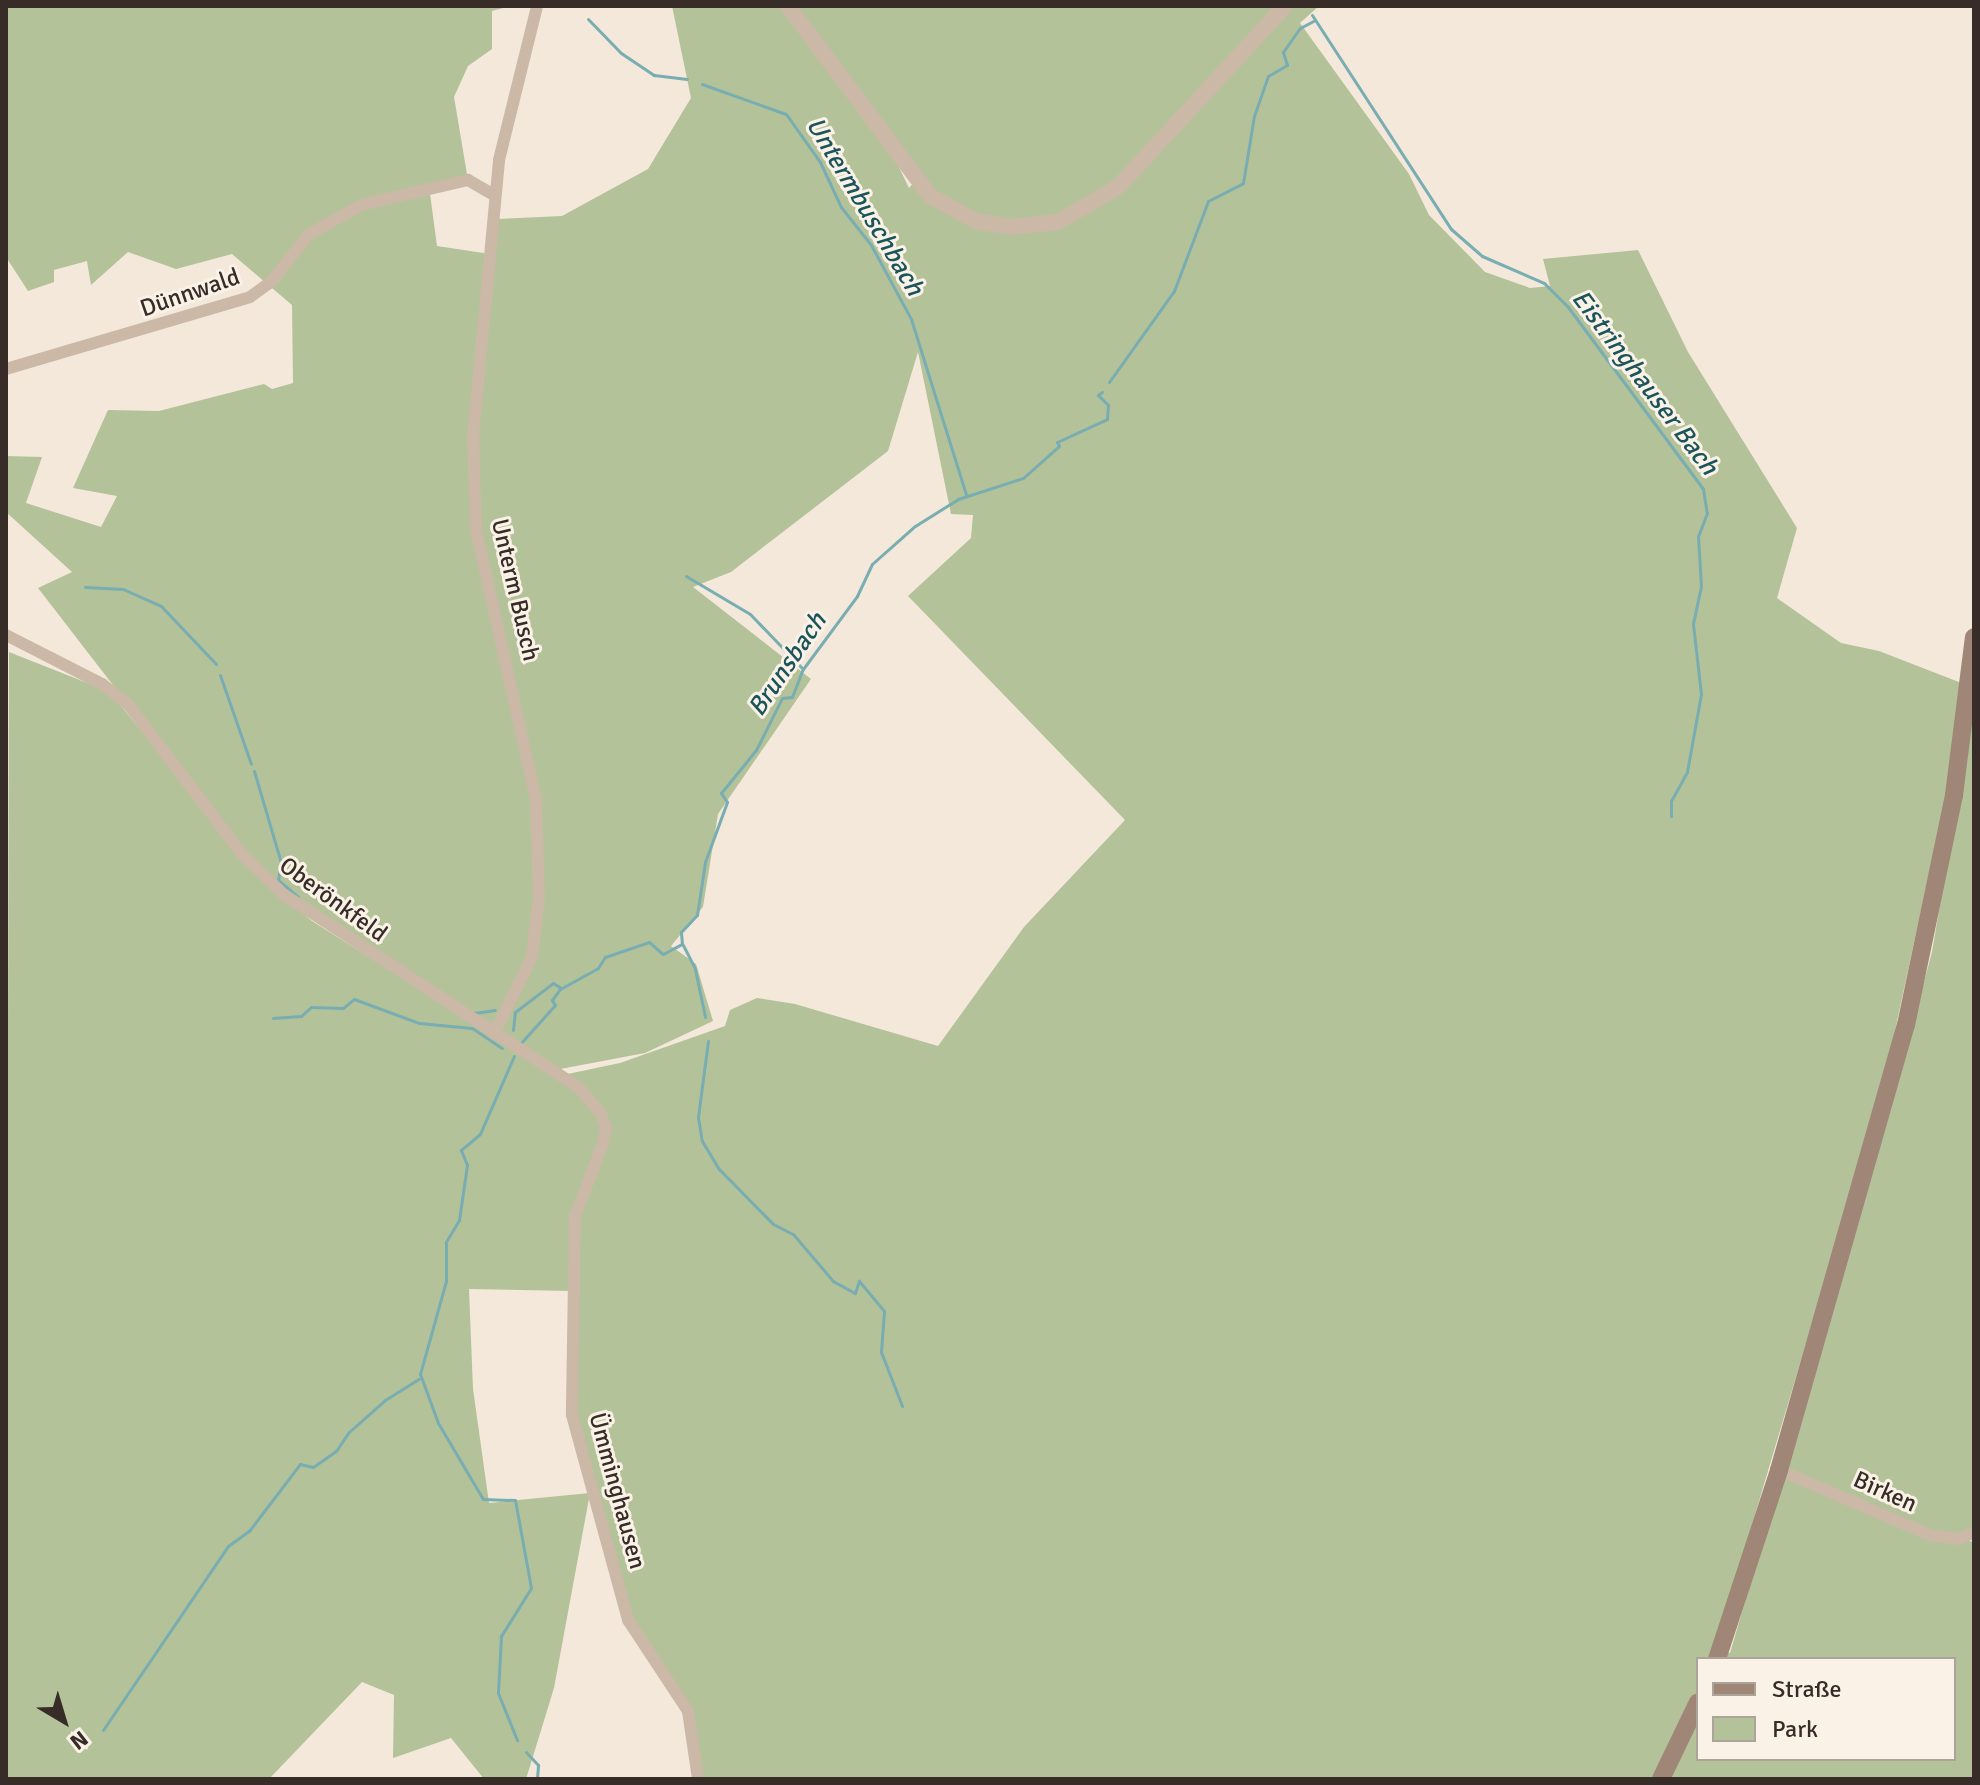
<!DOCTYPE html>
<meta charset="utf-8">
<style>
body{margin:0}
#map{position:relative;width:1980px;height:1785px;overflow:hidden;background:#f3e8da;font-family:Signika,sans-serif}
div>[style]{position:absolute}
.green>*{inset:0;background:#b4c29a}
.stream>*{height:3px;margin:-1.5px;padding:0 1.5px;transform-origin:1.5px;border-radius:1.5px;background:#78adb1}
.minor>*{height:12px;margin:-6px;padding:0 6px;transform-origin:6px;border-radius:6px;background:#cbb8a6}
.tertiary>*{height:16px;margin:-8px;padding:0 8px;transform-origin:8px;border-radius:8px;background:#cbb8a6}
.secondary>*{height:18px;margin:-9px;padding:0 9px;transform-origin:9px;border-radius:9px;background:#9f8677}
span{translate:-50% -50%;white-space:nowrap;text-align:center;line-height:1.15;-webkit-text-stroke:6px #faf2e7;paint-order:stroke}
.street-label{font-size:24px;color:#372c27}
.water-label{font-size:26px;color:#1b545a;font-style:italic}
.frame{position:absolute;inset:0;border:8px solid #372c27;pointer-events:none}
.legend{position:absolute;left:1696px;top:1657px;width:260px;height:104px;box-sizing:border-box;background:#faf2e7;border:2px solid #aca39a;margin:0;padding:10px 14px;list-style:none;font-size:24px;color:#372c27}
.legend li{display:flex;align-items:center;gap:16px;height:40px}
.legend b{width:40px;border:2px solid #aca39a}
.north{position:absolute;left:24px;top:1681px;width:80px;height:80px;-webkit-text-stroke:6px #faf2e7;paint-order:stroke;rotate:142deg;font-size:22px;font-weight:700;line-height:32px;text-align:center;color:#372c27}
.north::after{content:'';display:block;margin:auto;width:28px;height:36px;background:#372c27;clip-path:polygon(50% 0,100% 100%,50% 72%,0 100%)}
</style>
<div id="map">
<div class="green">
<div style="clip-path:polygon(6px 6px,511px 6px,492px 11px,492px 49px,468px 66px,454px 97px,468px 180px,429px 186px,437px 246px,490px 254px,476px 530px,536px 800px,532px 957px,494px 1034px,283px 894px,194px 790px,38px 588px,72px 572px,6px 512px,6px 456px,42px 457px,26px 503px,101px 527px,117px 496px,73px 488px,108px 410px,159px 411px,264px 384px,272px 389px,293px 383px,292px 305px,232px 254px,176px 269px,128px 252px,91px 285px,87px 261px,54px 270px,54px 282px,28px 291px,6px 257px)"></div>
<div style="clip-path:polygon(evenodd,672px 6px,784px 6px,895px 159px,909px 188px,915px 181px,792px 6px,1319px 6px,1300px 23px,1409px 174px,1429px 215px,1485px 272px,1530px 288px,1550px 286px,1543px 259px,1638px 250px,1688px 352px,1797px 528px,1777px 598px,1841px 643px,1879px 651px,1964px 684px,1943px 809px,1884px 1081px,1715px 1649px,1730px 1653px,1898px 1080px,1932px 952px,1974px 703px,1974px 1532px,1965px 1540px,1974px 1542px,1974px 1779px,698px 1779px,688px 1711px,628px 1620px,572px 1415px,575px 1216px,596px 1160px,574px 1215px,571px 1291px,469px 1289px,473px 1389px,489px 1503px,590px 1493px,554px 1688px,526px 1779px,484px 1779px,451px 1738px,393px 1758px,394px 1695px,362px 1682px,269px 1779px,6px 1779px,9px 652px,110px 692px,259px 877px,312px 921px,578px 1089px,600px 1115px,605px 1129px,606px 1119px,589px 1095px,558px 1076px,620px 1063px,725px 1026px,730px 1010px,757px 998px,795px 1004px,938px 1046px,1024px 927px,1125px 820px,908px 596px,971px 538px,973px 515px,951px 514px,918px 352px,888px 451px,731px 572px,693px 587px,811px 679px,718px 814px,703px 907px,671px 946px,696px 964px,713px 1021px,645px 1053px,555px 1070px,498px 1033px,535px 959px,543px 901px,541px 800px,479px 531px,476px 433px,497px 219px,562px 216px,648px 169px,691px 98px,672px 6px,1698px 1659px,1954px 1659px,1954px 1759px,1698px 1759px,1698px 1659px)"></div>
</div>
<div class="stream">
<div style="left:1312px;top:15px;width:255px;rotate:57deg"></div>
<div style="left:1451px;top:229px;width:41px;rotate:41.1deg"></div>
<div style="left:1482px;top:256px;width:68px;rotate:23.5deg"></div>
<div style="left:1544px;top:283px;width:34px;rotate:45deg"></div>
<div style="left:1568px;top:307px;width:227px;rotate:53.4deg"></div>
<div style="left:1703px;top:489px;width:24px;rotate:81deg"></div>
<div style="left:1707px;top:513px;width:25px;rotate:111deg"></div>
<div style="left:1698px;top:536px;width:50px;rotate:86.6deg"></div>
<div style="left:1701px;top:586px;width:39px;rotate:102deg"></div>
<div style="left:1693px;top:624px;width:70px;rotate:83.5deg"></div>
<div style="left:1701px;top:694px;width:79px;rotate:100.2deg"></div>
<div style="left:1687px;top:772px;width:33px;rotate:119deg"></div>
<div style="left:1671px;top:801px;width:15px;rotate:90deg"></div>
<div style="left:588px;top:19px;width:47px;rotate:45.9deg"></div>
<div style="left:621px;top:53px;width:40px;rotate:34deg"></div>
<div style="left:654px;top:75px;width:33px;rotate:7deg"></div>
<div style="left:702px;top:84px;width:89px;rotate:19.7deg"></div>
<div style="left:786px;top:114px;width:59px;rotate:54.7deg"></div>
<div style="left:820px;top:162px;width:50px;rotate:65deg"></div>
<div style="left:841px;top:207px;width:48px;rotate:51.7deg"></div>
<div style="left:871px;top:245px;width:84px;rotate:61.6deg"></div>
<div style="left:911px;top:319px;width:184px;rotate:72.6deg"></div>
<div style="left:1109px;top:382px;width:112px;rotate:-54.5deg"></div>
<div style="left:1174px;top:291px;width:96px;rotate:-69.3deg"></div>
<div style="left:1208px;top:201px;width:39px;rotate:-27deg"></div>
<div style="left:1243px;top:183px;width:68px;rotate:-80.7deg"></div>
<div style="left:1254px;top:116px;width:42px;rotate:-70.7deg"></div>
<div style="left:1268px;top:76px;width:22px;rotate:-30deg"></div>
<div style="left:1287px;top:65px;width:14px;rotate:-107deg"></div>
<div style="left:1283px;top:52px;width:29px;rotate:-55deg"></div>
<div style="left:1300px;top:28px;width:15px;rotate:-28deg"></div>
<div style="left:686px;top:576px;width:74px;rotate:30.7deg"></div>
<div style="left:750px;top:614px;width:76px;rotate:46.1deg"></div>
<div style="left:85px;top:587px;width:38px;rotate:3deg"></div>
<div style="left:123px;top:589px;width:42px;rotate:24.1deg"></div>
<div style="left:161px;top:606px;width:80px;rotate:46.5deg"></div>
<div style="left:220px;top:675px;width:94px;rotate:70.8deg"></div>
<div style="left:254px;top:771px;width:96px;rotate:73.6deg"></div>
<div style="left:281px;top:863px;width:17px;rotate:100deg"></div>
<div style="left:278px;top:880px;width:26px;rotate:40deg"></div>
<div style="left:683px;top:945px;width:27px;rotate:63deg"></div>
<div style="left:695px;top:969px;width:49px;rotate:78.2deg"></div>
<div style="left:474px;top:1013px;width:21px;rotate:-8deg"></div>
<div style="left:273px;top:1018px;width:28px;rotate:-4deg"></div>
<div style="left:301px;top:1016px;width:13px;rotate:-42deg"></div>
<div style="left:311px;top:1007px;width:32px;rotate:2deg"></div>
<div style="left:343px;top:1008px;width:14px;rotate:-39deg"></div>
<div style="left:354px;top:999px;width:69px;rotate:20.3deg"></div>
<div style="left:419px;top:1023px;width:53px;rotate:5.4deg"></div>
<div style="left:472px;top:1028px;width:36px;rotate:34deg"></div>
<div style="left:513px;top:1030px;width:18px;rotate:-84deg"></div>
<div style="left:515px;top:1012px;width:48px;rotate:-37.3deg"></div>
<div style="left:553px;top:983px;width:9px;rotate:32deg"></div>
<div style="left:708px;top:1041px;width:77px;rotate:97.5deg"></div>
<div style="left:698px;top:1117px;width:24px;rotate:81deg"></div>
<div style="left:702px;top:1141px;width:33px;rotate:59deg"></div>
<div style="left:719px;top:1169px;width:77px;rotate:45.5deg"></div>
<div style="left:773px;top:1224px;width:22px;rotate:27deg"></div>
<div style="left:793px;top:1234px;width:62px;rotate:49.6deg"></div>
<div style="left:833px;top:1281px;width:25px;rotate:29deg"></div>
<div style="left:855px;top:1293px;width:13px;rotate:-72deg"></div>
<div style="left:859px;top:1281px;width:39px;rotate:50deg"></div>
<div style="left:884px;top:1311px;width:41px;rotate:94.2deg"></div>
<div style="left:881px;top:1352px;width:58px;rotate:68.7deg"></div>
<div style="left:520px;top:1044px;width:52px;rotate:-48.1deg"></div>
<div style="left:555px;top:1005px;width:6px;rotate:-121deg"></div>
<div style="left:552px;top:1000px;width:14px;rotate:-54deg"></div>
<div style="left:560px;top:989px;width:43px;rotate:-28.9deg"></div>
<div style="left:598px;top:968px;width:13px;rotate:-58deg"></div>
<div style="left:605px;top:957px;width:46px;rotate:-18.8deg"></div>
<div style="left:649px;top:942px;width:18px;rotate:41deg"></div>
<div style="left:663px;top:954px;width:21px;rotate:-28deg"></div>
<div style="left:682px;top:944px;width:12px;rotate:-95deg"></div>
<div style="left:681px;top:932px;width:23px;rotate:-47deg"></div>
<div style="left:697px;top:915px;width:54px;rotate:-81.4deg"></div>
<div style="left:705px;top:862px;width:64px;rotate:-69.9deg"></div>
<div style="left:727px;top:802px;width:11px;rotate:-124deg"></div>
<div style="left:721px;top:793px;width:55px;rotate:-50.9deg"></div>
<div style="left:756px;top:750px;width:58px;rotate:-63.4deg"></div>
<div style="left:782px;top:698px;width:10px;rotate:-6deg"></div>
<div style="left:792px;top:697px;width:30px;rotate:-69deg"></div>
<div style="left:803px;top:669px;width:91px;rotate:-53.5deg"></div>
<div style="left:857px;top:596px;width:35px;rotate:-65deg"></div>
<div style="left:872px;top:564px;width:57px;rotate:-41.5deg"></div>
<div style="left:915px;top:526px;width:51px;rotate:-32.1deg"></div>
<div style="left:958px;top:499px;width:68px;rotate:-17.9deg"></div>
<div style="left:1023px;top:478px;width:48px;rotate:-41.6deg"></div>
<div style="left:1059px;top:446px;width:4px;rotate:-117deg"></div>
<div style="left:1057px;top:442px;width:55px;rotate:-24.7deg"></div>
<div style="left:1107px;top:419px;width:14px;rotate:-86deg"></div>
<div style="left:1108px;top:405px;width:14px;rotate:-135deg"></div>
<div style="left:1098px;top:395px;width:5px;rotate:-37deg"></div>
<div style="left:514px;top:1056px;width:85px;rotate:113.6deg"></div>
<div style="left:480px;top:1134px;width:25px;rotate:140deg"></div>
<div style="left:461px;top:1150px;width:16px;rotate:68deg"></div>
<div style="left:467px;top:1165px;width:56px;rotate:98.3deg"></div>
<div style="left:459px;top:1220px;width:26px;rotate:121deg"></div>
<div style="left:446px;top:1242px;width:39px;rotate:90deg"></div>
<div style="left:446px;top:1281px;width:97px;rotate:105.6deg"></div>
<div style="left:420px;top:1374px;width:52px;rotate:69.8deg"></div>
<div style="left:438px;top:1423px;width:88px;rotate:59.4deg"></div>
<div style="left:483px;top:1499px;width:32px;rotate:2deg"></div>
<div style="left:515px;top:1500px;width:89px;rotate:79.7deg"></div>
<div style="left:531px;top:1588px;width:57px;rotate:122deg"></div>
<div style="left:501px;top:1636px;width:57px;rotate:93deg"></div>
<div style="left:498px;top:1693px;width:51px;rotate:68deg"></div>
<div style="left:103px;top:1730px;width:222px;rotate:-55.8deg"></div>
<div style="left:228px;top:1546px;width:26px;rotate:-36deg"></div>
<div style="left:249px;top:1531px;width:84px;rotate:-52.7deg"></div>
<div style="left:300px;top:1464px;width:13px;rotate:13deg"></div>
<div style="left:313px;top:1467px;width:28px;rotate:-35deg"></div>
<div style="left:336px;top:1451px;width:23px;rotate:-56deg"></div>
<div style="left:349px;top:1432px;width:48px;rotate:-41.6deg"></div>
<div style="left:385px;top:1400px;width:40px;rotate:-32deg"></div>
<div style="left:526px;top:1752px;width:18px;rotate:47deg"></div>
<div style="left:538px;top:1765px;width:14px;rotate:94deg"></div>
</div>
<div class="minor">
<div style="left:6px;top:369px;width:254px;rotate:-16.4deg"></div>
<div style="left:250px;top:297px;width:29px;rotate:-36deg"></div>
<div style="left:273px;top:280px;width:57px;rotate:-52.1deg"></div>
<div style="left:308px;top:235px;width:61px;rotate:-29.5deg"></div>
<div style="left:361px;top:205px;width:110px;rotate:-13.2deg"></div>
<div style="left:468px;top:180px;width:30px;rotate:30deg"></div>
<div style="left:6px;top:635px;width:108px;rotate:27deg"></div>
<div style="left:102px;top:684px;width:33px;rotate:38deg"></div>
<div style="left:128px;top:704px;width:187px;rotate:52.8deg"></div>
<div style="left:241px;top:853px;width:59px;rotate:44.3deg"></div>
<div style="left:283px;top:894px;width:354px;rotate:33.2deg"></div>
<div style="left:579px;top:1088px;width:33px;rotate:49deg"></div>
<div style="left:601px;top:1113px;width:17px;rotate:73deg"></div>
<div style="left:606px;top:1129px;width:17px;rotate:103deg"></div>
<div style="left:602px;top:1146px;width:75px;rotate:111.1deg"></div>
<div style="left:575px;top:1216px;width:199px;rotate:90.9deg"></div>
<div style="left:572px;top:1415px;width:213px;rotate:74.7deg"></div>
<div style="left:628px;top:1620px;width:109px;rotate:56.6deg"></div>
<div style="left:688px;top:1711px;width:69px;rotate:81.6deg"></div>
<div style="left:494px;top:1034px;width:86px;rotate:-63.7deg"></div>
<div style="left:532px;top:957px;width:60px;rotate:-83.3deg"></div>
<div style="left:539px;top:897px;width:97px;rotate:-91.8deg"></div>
<div style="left:536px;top:800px;width:277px;rotate:-102.5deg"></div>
<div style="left:476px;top:530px;width:94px;rotate:-91.8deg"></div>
<div style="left:473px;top:436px;width:277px;rotate:-84.6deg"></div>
<div style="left:499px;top:160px;width:159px;rotate:-76.1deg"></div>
<div style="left:1779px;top:1470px;width:164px;rotate:23.3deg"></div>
<div style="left:1930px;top:1535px;width:30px;rotate:8deg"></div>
<div style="left:1960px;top:1539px;width:16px;rotate:-27deg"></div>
</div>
<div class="tertiary">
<div style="left:788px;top:6px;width:237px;rotate:53.2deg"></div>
<div style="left:930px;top:196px;width:52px;rotate:28.5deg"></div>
<div style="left:976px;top:221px;width:34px;rotate:10deg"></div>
<div style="left:1009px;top:227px;width:49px;rotate:-5.8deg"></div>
<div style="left:1058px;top:222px;width:69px;rotate:-30.3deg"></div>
<div style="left:1118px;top:187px;width:246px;rotate:-47.3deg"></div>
</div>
<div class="secondary">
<div style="left:1717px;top:1659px;width:199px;rotate:-71.8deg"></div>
<div style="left:1779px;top:1470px;width:463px;rotate:-74.1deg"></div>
<div style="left:1906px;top:1025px;width:235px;rotate:-78.2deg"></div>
<div style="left:1954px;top:795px;width:159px;rotate:-82.8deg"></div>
<div style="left:1661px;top:1779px;width:85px;rotate:-64.3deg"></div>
</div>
<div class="street-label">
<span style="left:190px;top:293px;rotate:-19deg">Dünnwald</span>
<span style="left:515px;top:590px;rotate:77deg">Unterm Busch</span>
<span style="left:333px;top:900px;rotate:36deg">Oberönkfeld</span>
<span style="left:617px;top:1491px;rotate:75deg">Ümminghausen</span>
<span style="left:1885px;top:1492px;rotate:24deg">Birken</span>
</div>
<div class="water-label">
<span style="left:864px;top:207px;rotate:59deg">Untermbuschbach</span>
<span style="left:1644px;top:383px;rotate:53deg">Eistringhauser Bach</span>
<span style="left:788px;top:665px;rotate:-56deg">Brunsbach</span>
</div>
<div class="frame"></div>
<ul class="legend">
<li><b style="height:10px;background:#9f8677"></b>Straße</li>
<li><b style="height:22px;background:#b4c29a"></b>Park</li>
</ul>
<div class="north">N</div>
</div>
